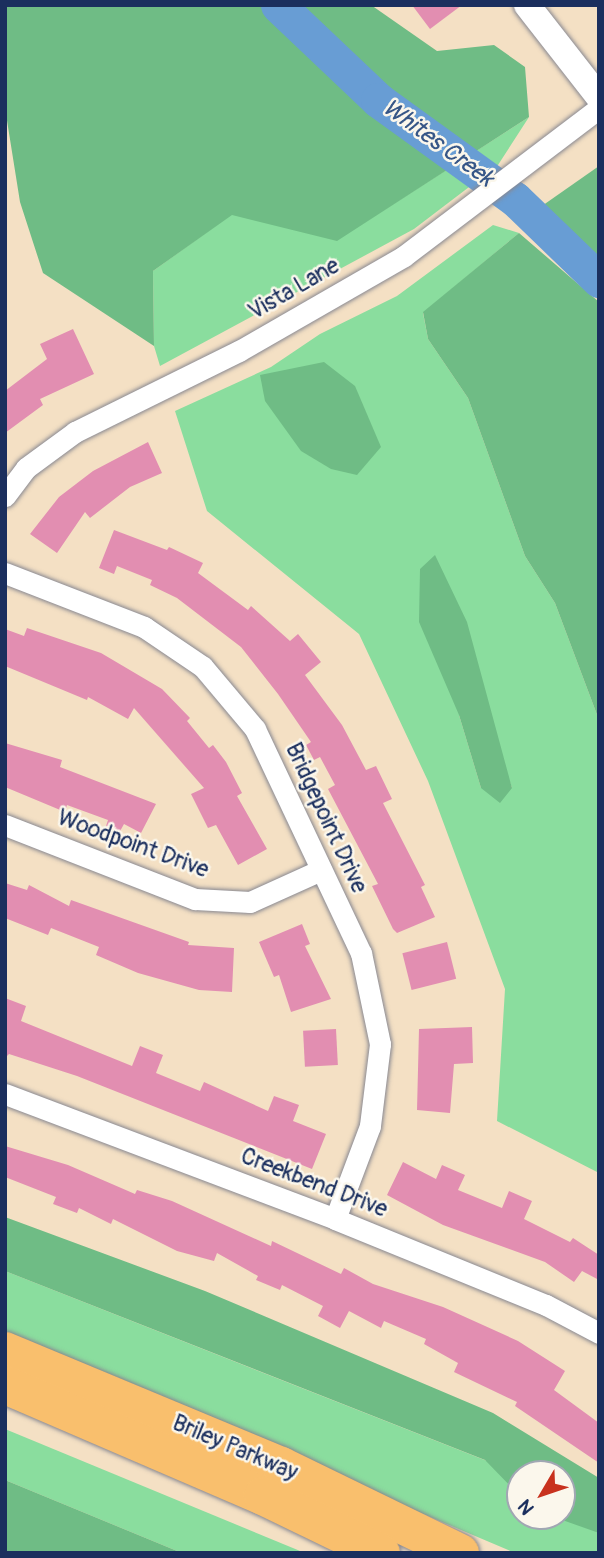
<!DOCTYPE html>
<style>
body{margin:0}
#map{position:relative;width:604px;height:1558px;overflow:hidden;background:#f4e0c4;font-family:Pangolin,sans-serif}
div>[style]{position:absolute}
.green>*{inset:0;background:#8add9e}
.forest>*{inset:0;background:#6fbc85}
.river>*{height:35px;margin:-17.5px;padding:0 17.5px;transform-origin:17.5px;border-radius:17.5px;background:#689dd4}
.building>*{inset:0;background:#e28eb1;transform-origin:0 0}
.roads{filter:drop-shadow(0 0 2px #888891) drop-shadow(0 0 2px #888891)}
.minor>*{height:21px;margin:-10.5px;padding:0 10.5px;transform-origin:10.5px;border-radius:10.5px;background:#fff}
.tertiary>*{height:26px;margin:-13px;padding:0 13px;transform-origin:13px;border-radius:13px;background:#fff}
.motorway>*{height:38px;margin:-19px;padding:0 19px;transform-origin:19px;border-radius:19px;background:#f9bf6d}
span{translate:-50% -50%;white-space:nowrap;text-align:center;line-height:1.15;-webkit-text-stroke:5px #fbf7ec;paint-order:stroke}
.street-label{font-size:23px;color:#1b2f5e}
.water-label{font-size:24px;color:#365687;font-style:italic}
.frame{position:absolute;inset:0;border:7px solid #1b2f5e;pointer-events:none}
.north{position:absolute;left:506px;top:1460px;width:70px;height:70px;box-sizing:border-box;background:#fbf7ec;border:2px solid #a1a7b3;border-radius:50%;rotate:231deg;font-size:19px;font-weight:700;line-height:28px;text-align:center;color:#1b2f5e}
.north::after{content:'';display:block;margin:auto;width:24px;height:32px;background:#c8321e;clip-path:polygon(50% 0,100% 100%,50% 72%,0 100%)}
</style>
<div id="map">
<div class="green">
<div style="clip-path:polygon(529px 117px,498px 165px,414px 229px,160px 366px,154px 346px,153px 271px,232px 214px,337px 240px)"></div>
<div style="clip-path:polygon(evenodd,493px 225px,519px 233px,423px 313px,428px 339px,468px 398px,525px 556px,555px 603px,599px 720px,599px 1173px,497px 1121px,505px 989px,428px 781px,359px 634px,207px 511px,175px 411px,271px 367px,320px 334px,397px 296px,493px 225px,459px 715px,498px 747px,512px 788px,481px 788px,459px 715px)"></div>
<div style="clip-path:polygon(5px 1271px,520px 1474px,520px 1516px,562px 1516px,599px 1505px,599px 1553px,515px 1553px,5px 1336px)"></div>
<div style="clip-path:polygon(5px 1429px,305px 1553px,182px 1553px,5px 1480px)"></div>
</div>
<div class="forest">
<div style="clip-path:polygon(5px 5px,371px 5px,437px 51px,494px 45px,525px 67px,529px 117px,337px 241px,232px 215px,153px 271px,154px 346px,43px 273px,20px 202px,5px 108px)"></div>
<div style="clip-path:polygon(599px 166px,599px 266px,539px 208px)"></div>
<div style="clip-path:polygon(519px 233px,599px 302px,599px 720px,555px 603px,525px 556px,468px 398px,428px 339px,423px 312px)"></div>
<div style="clip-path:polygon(324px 362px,355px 386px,381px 447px,357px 475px,331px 469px,301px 451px,265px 401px,260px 375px)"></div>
<div style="clip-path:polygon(435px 555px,467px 622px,512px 788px,500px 803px,481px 788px,459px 715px,419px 622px,420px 569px)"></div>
<div style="clip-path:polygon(5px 1217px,205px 1291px,493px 1413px,599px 1478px,599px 1533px,551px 1516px,562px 1516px,562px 1474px,520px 1474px,520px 1496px,485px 1460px,5px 1271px)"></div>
<div style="clip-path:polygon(5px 1479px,5px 1480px,182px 1553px,5px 1553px)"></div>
</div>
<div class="river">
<div style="left:278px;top:5px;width:138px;rotate:43.5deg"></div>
<div style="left:378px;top:100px;width:169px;rotate:35.9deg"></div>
<div style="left:515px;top:199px;width:117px;rotate:44deg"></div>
</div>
<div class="building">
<div style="clip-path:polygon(412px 5px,462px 5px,430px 29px)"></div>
<div style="clip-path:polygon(73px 329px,94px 374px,40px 399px,43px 405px,5px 433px,5px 391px,47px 359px,40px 344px)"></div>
<div style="clip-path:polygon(148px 442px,162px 473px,130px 487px,90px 518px,85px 512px,57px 553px,30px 534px,59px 497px,93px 471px)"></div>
<div style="clip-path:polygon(114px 530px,167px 550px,169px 547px,203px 563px,198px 573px,248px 610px,251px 606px,290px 641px,298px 634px,321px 662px,305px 675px,342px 725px,366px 770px,376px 766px,392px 799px,383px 803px,425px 885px,421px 887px,435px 917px,397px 933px,393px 929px,372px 886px,378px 884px,328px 789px,335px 785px,320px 757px,314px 760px,306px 745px,311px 742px,278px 694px,241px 647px,177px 598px,150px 585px,152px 580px,117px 566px,114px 574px,99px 568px)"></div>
<div style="clip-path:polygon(27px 628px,101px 653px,162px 689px,190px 718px,187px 721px,209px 748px,213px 745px,226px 762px,242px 793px,237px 796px,267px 849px,238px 865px,216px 825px,208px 828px,191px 794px,204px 788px,134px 708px,128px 719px,88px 697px,87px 700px,5px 666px,5px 629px,24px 636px)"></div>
<div style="clip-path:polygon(5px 743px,62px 760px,60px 767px,156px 804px,141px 833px,124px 824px,119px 833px,106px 826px,108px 820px,67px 805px,65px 812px,5px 787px)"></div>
<div style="clip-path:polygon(5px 883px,27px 890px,29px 885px,69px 906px,71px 900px,189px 942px,188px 945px,234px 948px,232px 992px,199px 990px,138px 973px,96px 955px,99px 947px,51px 928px,48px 935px,5px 918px)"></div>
<div style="clip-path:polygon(302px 924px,310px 944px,305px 946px,331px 999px,291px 1012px,279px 975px,274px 977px,259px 942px)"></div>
<div style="left:447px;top:942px;width:38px;height:46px;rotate:76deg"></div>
<div style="clip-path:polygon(5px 998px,26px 1006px,21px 1021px,132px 1066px,140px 1046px,163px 1055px,156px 1073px,200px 1091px,204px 1082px,268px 1111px,274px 1096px,299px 1105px,293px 1121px,326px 1134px,312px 1169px,77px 1076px,9px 1054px,5px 1058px)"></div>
<div style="clip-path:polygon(472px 1027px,473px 1063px,454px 1064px,450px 1113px,417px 1110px,419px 1029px)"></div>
<div style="left:336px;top:1029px;width:36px;height:33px;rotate:87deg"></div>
<div style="clip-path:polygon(5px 1146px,68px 1165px,135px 1194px,137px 1190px,172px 1201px,271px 1246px,272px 1241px,341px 1274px,344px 1268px,373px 1284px,443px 1307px,518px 1341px,565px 1371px,554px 1390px,599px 1423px,599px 1463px,515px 1406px,517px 1402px,454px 1372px,458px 1363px,424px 1344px,426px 1339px,384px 1321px,381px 1328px,349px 1311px,340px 1328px,318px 1316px,323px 1306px,282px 1285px,280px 1290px,256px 1280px,258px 1276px,217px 1253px,214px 1261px,177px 1251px,113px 1219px,111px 1224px,79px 1208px,77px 1213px,53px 1204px,56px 1197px,5px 1177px)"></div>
<div style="clip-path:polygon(403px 1162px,436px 1179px,442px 1165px,465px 1175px,458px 1190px,502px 1208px,509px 1191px,532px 1201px,524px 1219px,570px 1242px,573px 1238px,599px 1255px,599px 1280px,582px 1271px,574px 1282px,545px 1262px,443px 1225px,387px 1195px)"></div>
</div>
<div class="roads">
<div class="minor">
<div style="left:5px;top:496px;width:35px;rotate:-53deg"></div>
<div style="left:26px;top:468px;width:61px;rotate:-36.3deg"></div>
<div style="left:75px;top:432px;width:183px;rotate:-26.3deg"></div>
<div style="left:239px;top:351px;width:190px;rotate:-29.9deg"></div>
<div style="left:404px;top:256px;width:245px;rotate:-37.2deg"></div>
<div style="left:5px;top:573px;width:149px;rotate:21.2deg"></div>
<div style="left:144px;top:627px;width:71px;rotate:34.1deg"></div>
<div style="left:203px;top:667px;width:81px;rotate:50deg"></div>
<div style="left:255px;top:729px;width:248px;rotate:64.7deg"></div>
<div style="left:361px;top:953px;width:93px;rotate:78.2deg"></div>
<div style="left:380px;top:1044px;width:83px;rotate:97deg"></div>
<div style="left:370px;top:1126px;width:99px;rotate:110.6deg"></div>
<div style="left:5px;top:825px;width:204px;rotate:21.3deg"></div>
<div style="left:195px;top:899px;width:55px;rotate:3.1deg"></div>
<div style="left:250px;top:902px;width:78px;rotate:-24.3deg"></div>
<div style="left:5px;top:1094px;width:353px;rotate:20.7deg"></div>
<div style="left:335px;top:1219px;width:228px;rotate:22.2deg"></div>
<div style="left:546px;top:1305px;width:60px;rotate:27.8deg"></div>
</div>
<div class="tertiary">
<div style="left:527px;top:5px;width:117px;rotate:52deg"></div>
</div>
<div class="motorway">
<div style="left:5px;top:1351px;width:299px;rotate:22.6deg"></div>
<div style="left:281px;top:1466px;width:199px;rotate:25.9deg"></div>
<div style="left:5px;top:1385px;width:281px;rotate:23.3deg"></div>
<div style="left:263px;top:1496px;width:131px;rotate:25.8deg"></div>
</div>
</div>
<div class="street-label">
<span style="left:294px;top:289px;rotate:-30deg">Vista Lane</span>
<span style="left:326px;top:818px;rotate:65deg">Bridgepoint Drive</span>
<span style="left:133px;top:844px;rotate:20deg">Woodpoint Drive</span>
<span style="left:314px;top:1183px;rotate:21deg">Creekbend Drive</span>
<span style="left:235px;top:1448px;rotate:23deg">Briley Parkway</span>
</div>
<div class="water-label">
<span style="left:438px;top:143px;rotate:36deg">Whites Creek</span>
</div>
<div class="frame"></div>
<div class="north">N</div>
</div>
